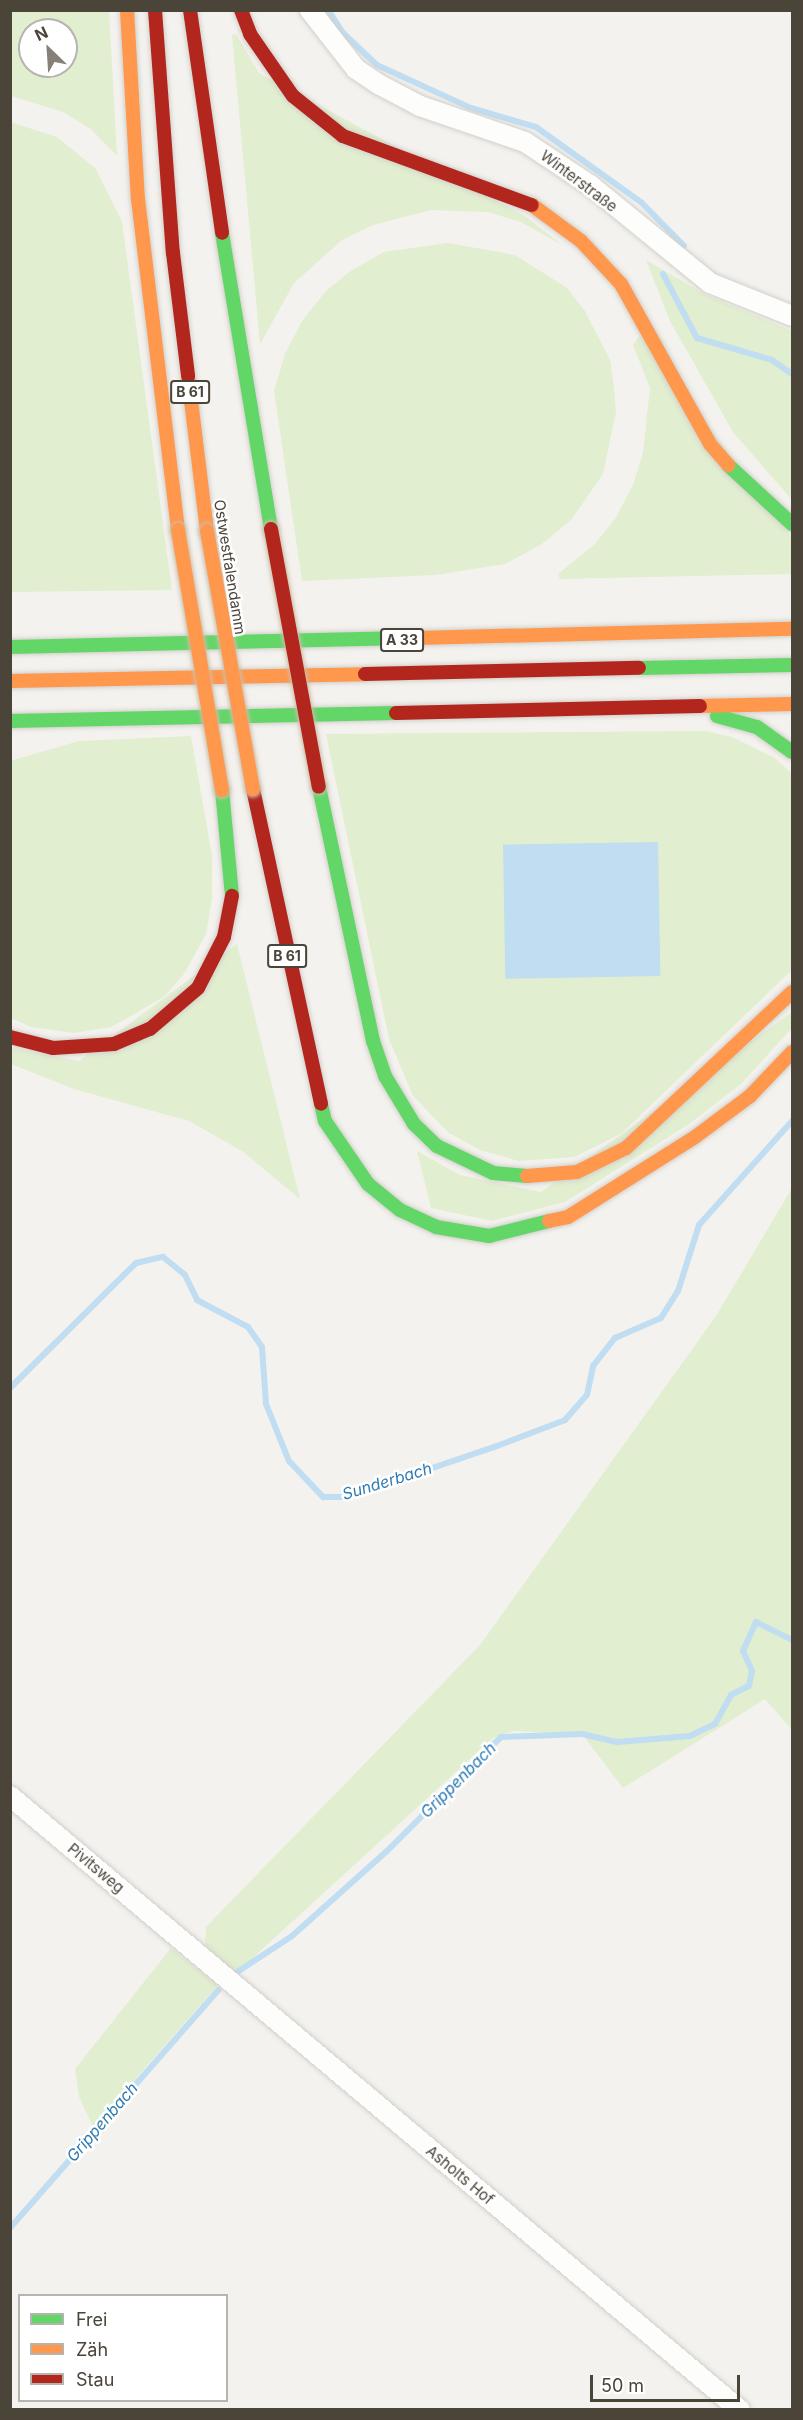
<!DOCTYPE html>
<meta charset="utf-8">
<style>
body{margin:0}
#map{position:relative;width:803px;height:2420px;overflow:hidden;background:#f4f2ee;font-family:Inter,sans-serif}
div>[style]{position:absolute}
.green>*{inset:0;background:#e1eecf}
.water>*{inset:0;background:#c0ddf1;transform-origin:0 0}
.stream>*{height:6px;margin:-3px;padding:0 3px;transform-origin:3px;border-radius:3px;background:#c0ddf1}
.roads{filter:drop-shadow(0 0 2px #d2d0cb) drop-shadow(0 0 2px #d2d0cb)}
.street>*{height:20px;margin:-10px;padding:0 10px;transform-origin:10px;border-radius:10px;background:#fdfdfc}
.fast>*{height:14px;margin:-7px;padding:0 7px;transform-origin:7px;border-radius:7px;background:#63d668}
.slow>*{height:14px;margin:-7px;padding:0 7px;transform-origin:7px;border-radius:7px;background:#ff974d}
.jam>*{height:14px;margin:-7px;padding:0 7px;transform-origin:7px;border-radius:7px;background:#b3261e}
.bridges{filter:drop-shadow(0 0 2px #ccbfa9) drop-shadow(0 0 2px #ccbfa9)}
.slow-bridge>*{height:14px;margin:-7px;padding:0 7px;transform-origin:7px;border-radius:7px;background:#ff974d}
.jam-bridge>*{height:14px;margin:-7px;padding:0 7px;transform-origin:7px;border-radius:7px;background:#b3261e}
span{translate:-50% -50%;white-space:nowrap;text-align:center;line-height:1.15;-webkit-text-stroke:5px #fff;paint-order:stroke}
.shield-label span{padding:2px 4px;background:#fff;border:2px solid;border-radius:4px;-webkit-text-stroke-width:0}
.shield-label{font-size:14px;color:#4b4439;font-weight:700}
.street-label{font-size:15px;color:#4b4439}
.water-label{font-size:16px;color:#2e7ab2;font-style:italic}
.frame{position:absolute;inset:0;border:12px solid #4b4439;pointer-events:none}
.legend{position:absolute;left:18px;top:2294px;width:210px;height:108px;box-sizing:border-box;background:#fff;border:2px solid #b7b4b0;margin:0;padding:8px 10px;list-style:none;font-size:18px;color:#4b4439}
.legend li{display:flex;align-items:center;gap:12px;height:30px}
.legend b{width:30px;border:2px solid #b7b4b0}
.north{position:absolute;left:18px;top:18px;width:60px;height:60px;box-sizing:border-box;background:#fff;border:2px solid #b7b4b0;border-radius:50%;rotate:335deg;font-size:16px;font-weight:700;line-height:24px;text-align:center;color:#4b4439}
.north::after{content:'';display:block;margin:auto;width:21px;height:27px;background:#868178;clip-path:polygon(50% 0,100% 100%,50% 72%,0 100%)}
.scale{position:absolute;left:590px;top:2375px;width:150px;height:27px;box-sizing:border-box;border:3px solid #4b4439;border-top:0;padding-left:8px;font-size:18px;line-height:21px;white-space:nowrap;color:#4b4439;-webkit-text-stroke:4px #fff;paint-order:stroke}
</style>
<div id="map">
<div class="green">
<div style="clip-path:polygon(evenodd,11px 10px,109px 11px,117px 156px,91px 129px,63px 112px,11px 96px,11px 10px,30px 30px,66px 30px,66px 66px,30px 66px,30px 30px)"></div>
<div style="clip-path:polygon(236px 34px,259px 73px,525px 216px,562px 245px,521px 222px,488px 212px,431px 210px,373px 225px,342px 240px,294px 283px,260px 344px,232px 35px)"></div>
<div style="clip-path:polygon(10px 122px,57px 137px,96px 169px,122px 222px,172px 590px,11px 592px)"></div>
<div style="clip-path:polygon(448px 243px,515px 255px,567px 288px,585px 311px,610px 360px,614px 387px,616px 412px,603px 474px,571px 520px,542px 544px,505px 564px,435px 575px,302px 581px,274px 391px,285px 354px,302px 321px,326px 291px,349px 272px,384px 252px)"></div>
<div style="clip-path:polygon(646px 260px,706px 295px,792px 331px,792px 500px,733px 432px,670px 321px)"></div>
<div style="clip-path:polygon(640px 335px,792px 538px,792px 574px,560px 579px,558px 574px,594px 545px,615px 519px,633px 485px,643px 453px,650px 388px,633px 345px)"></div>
<div style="clip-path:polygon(705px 731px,732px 737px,775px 758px,792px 774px,792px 970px,621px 1134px,574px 1157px,519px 1161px,480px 1150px,449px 1133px,413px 1096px,389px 1039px,326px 734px)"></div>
<div style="clip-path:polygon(191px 736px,212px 856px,212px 899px,206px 934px,184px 974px,164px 997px,111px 1027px,74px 1033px,31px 1027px,11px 1018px,10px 761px,79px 741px)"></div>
<div style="clip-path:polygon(237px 944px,300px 1199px,242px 1151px,189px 1121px,74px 1089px,11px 1064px,11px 1048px,79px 1061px)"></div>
<div style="clip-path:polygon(792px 1012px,792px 1028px,741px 1084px,689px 1124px,565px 1202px,492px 1221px,431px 1208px,417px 1151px,460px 1175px,541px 1192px)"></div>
<div style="clip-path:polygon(792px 1188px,792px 1730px,765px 1699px,623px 1788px,582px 1734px,513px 1731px,493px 1738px,234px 1975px,205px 1948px,206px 1927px,480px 1645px,716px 1316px)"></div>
<div style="clip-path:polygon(171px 1948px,218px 1985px,93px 2127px,79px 2097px,75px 2069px)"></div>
</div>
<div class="water">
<div style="left:658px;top:842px;width:134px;height:155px;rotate:89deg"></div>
</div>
<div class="stream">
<div style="left:328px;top:10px;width:27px;rotate:57deg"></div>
<div style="left:343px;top:33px;width:47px;rotate:43.3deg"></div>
<div style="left:377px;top:65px;width:103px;rotate:24.6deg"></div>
<div style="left:471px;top:108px;width:68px;rotate:16.3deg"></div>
<div style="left:536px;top:127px;width:130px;rotate:35.6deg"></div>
<div style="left:642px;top:203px;width:60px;rotate:45.7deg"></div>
<div style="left:663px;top:274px;width:72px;rotate:62deg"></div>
<div style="left:697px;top:338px;width:78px;rotate:16.3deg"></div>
<div style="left:772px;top:360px;width:24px;rotate:35deg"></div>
<div style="left:10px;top:1388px;width:177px;rotate:-44.8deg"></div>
<div style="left:136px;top:1263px;width:28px;rotate:-13deg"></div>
<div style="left:163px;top:1257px;width:28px;rotate:39deg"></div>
<div style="left:185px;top:1275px;width:28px;rotate:64deg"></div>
<div style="left:197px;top:1300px;width:58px;rotate:27.9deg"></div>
<div style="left:248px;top:1327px;width:24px;rotate:55deg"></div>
<div style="left:262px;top:1347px;width:57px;rotate:86deg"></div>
<div style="left:266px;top:1404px;width:61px;rotate:68deg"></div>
<div style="left:289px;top:1461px;width:50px;rotate:46.6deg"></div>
<div style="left:323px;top:1497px;width:24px"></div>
<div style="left:347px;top:1497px;width:158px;rotate:-18.8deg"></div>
<div style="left:497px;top:1446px;width:73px;rotate:-20.9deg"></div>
<div style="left:565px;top:1420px;width:33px;rotate:-49deg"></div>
<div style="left:587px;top:1395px;width:30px;rotate:-78deg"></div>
<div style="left:593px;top:1366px;width:36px;rotate:-52deg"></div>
<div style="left:615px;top:1338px;width:50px;rotate:-23.5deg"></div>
<div style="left:661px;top:1318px;width:32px;rotate:-58deg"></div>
<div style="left:678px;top:1291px;width:69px;rotate:-72.3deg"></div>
<div style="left:699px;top:1225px;width:140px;rotate:-48.2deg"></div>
<div style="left:234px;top:1974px;width:69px;rotate:-33.2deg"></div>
<div style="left:292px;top:1936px;width:127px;rotate:-41.8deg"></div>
<div style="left:387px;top:1851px;width:161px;rotate:-45deg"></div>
<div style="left:501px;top:1737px;width:81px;rotate:-2.1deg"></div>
<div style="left:582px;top:1734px;width:37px;rotate:13deg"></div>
<div style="left:618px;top:1742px;width:72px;rotate:-4.8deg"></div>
<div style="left:690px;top:1736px;width:28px;rotate:-26deg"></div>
<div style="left:715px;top:1724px;width:33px;rotate:-61deg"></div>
<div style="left:731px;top:1695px;width:20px;rotate:-27deg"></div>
<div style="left:749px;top:1686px;width:15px;rotate:-79deg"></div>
<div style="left:752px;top:1671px;width:22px;rotate:-114deg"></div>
<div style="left:743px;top:1651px;width:32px;rotate:-66deg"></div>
<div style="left:756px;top:1622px;width:40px;rotate:26.6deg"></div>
<div style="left:10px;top:2228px;width:316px;rotate:-48.8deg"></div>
</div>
<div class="roads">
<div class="street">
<div style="left:310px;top:10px;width:75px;rotate:52.1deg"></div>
<div style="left:356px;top:69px;width:29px;rotate:34deg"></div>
<div style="left:380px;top:85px;width:45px;rotate:27.7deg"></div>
<div style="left:420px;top:106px;width:111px;rotate:18.9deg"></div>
<div style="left:525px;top:142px;width:78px;rotate:33.5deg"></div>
<div style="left:590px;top:185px;width:155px;rotate:39.2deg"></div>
<div style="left:710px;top:283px;width:88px;rotate:21.9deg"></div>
<div style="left:10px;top:1796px;width:954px;rotate:40.07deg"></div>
</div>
<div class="fast">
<div style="left:222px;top:233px;width:300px;rotate:80.6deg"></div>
<div style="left:728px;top:465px;width:87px;rotate:42.7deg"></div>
<div style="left:10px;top:647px;width:406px;rotate:-1.3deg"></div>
<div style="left:639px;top:668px;width:153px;rotate:-1.1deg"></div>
<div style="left:717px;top:716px;width:41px;rotate:15.4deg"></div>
<div style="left:757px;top:727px;width:43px;rotate:35.5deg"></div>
<div style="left:10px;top:721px;width:386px;rotate:-1.2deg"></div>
<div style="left:319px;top:787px;width:260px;rotate:78deg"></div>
<div style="left:373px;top:1041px;width:37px;rotate:71deg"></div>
<div style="left:385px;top:1076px;width:56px;rotate:58.9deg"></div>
<div style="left:414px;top:1124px;width:32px;rotate:44deg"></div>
<div style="left:437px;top:1146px;width:62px;rotate:25.7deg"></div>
<div style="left:493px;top:1173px;width:34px;rotate:5deg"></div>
<div style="left:222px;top:790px;width:106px;rotate:84.6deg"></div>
<div style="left:321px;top:1104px;width:17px;rotate:77deg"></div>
<div style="left:325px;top:1121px;width:76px;rotate:55.7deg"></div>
<div style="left:368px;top:1184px;width:41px;rotate:39.1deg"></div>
<div style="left:400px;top:1210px;width:40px;rotate:25deg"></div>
<div style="left:436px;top:1227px;width:54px;rotate:9.6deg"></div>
<div style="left:489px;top:1236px;width:62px;rotate:-14deg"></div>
</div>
<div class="slow">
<div style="left:127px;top:10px;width:189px;rotate:86.7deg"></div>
<div style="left:138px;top:199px;width:333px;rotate:83.1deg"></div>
<div style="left:532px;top:205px;width:61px;rotate:36.3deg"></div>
<div style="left:581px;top:241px;width:59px;rotate:47.1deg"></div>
<div style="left:621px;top:284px;width:183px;rotate:60.9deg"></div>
<div style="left:710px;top:444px;width:28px;rotate:49deg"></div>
<div style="left:188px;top:376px;width:156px;rotate:83deg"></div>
<div style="left:416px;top:638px;width:376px;rotate:-1.4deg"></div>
<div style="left:10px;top:681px;width:355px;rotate:-1.1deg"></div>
<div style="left:700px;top:706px;width:92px;rotate:-1.2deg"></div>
<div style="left:527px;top:1176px;width:50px;rotate:-4.6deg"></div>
<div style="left:577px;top:1172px;width:55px;rotate:-26.1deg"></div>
<div style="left:626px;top:1148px;width:228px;rotate:-43.2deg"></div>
<div style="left:549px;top:1221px;width:19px;rotate:-12deg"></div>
<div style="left:568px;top:1217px;width:150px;rotate:-32.2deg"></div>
<div style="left:695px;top:1137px;width:69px;rotate:-36.7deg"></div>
<div style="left:750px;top:1096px;width:61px;rotate:-46.3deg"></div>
</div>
<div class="jam">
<div style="left:155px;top:10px;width:244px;rotate:85.8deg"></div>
<div style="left:173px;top:253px;width:124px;rotate:83deg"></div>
<div style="left:190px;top:10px;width:225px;rotate:81.8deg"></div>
<div style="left:241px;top:10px;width:26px;rotate:69deg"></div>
<div style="left:250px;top:34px;width:75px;rotate:55.3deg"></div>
<div style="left:293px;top:96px;width:64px;rotate:38.7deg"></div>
<div style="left:343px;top:136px;width:201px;rotate:20.1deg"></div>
<div style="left:365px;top:674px;width:274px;rotate:-1.3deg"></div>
<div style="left:396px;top:713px;width:304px;rotate:-1.3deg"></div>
<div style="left:253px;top:789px;width:322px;rotate:77.8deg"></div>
<div style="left:10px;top:1037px;width:44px;rotate:14.3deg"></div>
<div style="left:53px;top:1048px;width:61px;rotate:-3.8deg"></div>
<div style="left:114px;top:1044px;width:39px;rotate:-23deg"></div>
<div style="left:150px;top:1029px;width:63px;rotate:-40.5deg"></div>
<div style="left:198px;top:988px;width:57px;rotate:-63deg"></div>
<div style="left:224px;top:937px;width:42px;rotate:-79deg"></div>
</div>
</div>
<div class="bridges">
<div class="slow-bridge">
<div style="left:178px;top:530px;width:264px;rotate:80.4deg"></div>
<div style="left:207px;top:531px;width:262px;rotate:79.9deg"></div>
</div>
<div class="jam-bridge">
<div style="left:271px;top:529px;width:262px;rotate:79.5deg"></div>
</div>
</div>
<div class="shield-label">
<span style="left:190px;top:392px">B 61</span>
<span style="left:402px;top:640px">A 33</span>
<span style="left:287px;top:956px">B 61</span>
</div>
<div class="street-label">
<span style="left:579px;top:181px;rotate:37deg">Winterstraße</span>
<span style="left:230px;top:567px;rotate:81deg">Ostwestfalendamm</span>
<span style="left:96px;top:1868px;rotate:40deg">Pivitsweg</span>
<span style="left:460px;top:2175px;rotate:40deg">Asholts Hof</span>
</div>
<div class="water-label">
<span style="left:387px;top:1481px;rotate:-17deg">Sunderbach</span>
<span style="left:458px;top:1780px;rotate:-45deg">Grippenbach</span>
<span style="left:102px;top:2122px;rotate:-49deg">Grippenbach</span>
</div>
<div class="frame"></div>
<ul class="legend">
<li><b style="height:8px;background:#63d668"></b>Frei</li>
<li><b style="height:8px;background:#ff974d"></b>Zäh</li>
<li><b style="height:8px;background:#b3261e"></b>Stau</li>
</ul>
<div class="north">N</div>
<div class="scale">50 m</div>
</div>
